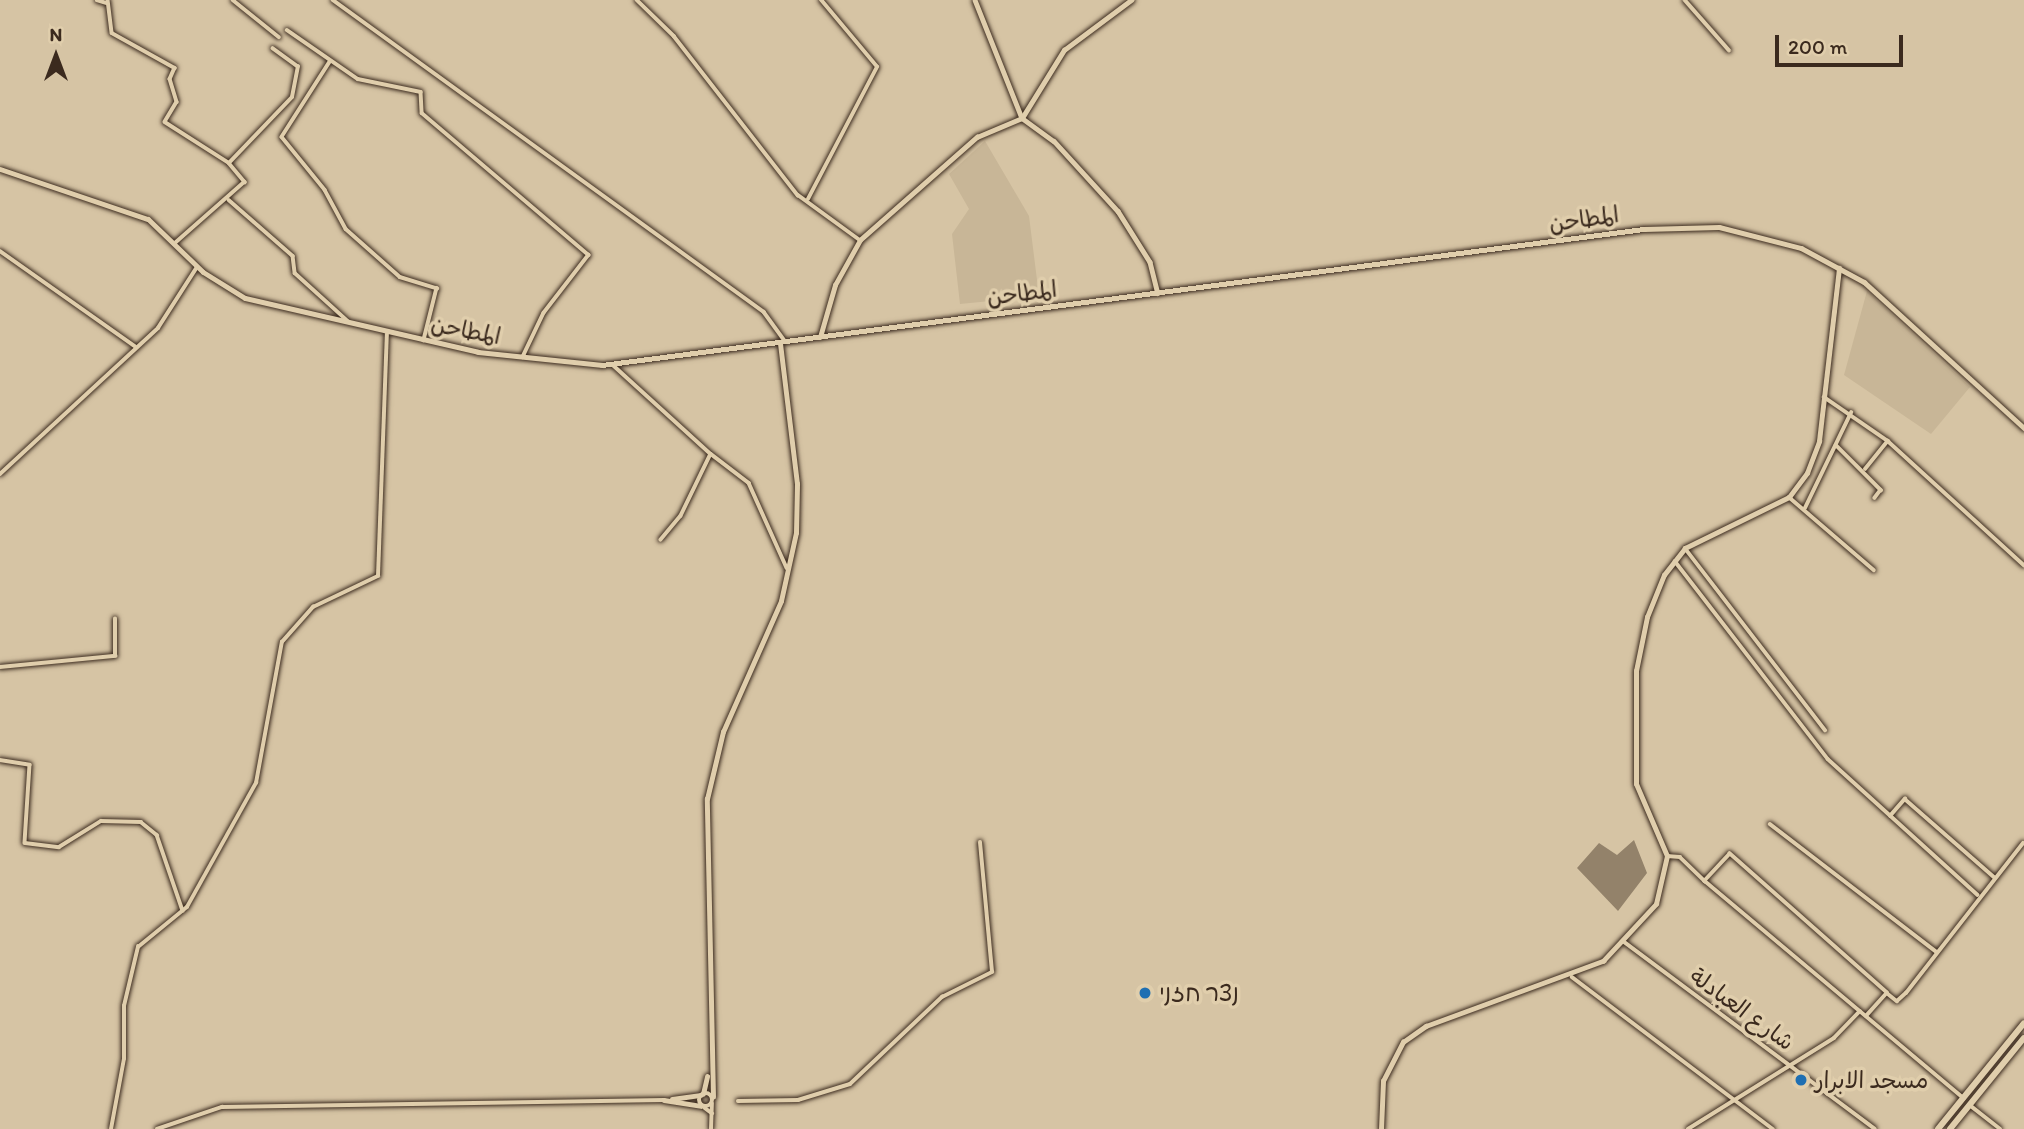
<!DOCTYPE html>
<meta charset="utf-8">
<style>
body{margin:0}
#map{position:relative;width:2024px;height:1129px;overflow:hidden;background:#d6c4a4;font-family:Itim,"Playpen Sans Arabic","Playpen Sans Hebrew",sans-serif}
div>[style]{position:absolute}
.built>*{inset:0;background:#c8b697}
.water>*{inset:0;background:#93826a}
.roads{filter:drop-shadow(0 0 2px #3b2a1e) drop-shadow(0 0 2px #3b2a1e)}
.minor>*{height:3.5px;margin:-1.75px;padding:0 1.75px;transform-origin:1.75px;border-radius:1.75px;background:#e0ceac}
.tertiary>*{height:4.5px;margin:-2.25px;padding:0 2.25px;transform-origin:2.25px;border-radius:2.25px;background:#e0ceac}
.tertiary>.ring{margin:-2.25px;padding:0;box-sizing:content-box;background:none;border:4.5px solid #e0ceac;border-radius:50%}
.secondary>*{height:5px;margin:-2.5px;padding:0 2.5px;transform-origin:2.5px;border-radius:2.5px;background:#e0ceac}
.trunk>*{height:6px;margin:-3px;padding:0 3px;transform-origin:3px;border-radius:3px;background:#e0ceac}
.dots>*{width:19px;height:19px;translate:-50% -50%;box-sizing:border-box;border:4px solid #e0ceac;border-radius:50%}
span{translate:-50% -50%;white-space:nowrap;text-align:center;line-height:1.15;-webkit-text-stroke:7px #e0ceac;paint-order:stroke}
.street-label{font-size:23px;color:#3b2a1e}
.poi-label{font-size:23px;color:#3b2a1e}
.left{translate:0 -50%;text-align:left}
.north{position:absolute;left:21px;top:21px;width:70px;height:70px;-webkit-text-stroke:5px #e0ceac;paint-order:stroke;rotate:0deg;font-size:19px;font-weight:700;line-height:28px;text-align:center;color:#3b2a1e}
.north::after{content:'';display:block;margin:auto;width:24px;height:32px;background:#3b2a1e;clip-path:polygon(50% 0,100% 100%,50% 72%,0 100%)}
.scale{position:absolute;left:1775px;top:35px;width:128px;height:32px;box-sizing:border-box;border:4px solid #3b2a1e;border-top:0;padding-left:9px;font-size:21px;line-height:24px;white-space:nowrap;color:#3b2a1e;-webkit-text-stroke:5px #e0ceac;paint-order:stroke}
</style>
<div id="map">
<div class="built">
<div style="clip-path:polygon(985px 141px,1029px 216px,1039px 296px,960px 304px,952px 234px,969px 209px,949px 174px)"></div>
<div style="clip-path:polygon(1867px 291px,1970px 387px,1931px 434px,1844px 375px)"></div>
</div>
<div class="water">
<div style="clip-path:polygon(1634px 840px,1647px 873px,1618px 911px,1577px 868px,1599px 843px,1617px 855px)"></div>
</div>
<div class="roads">
<div class="minor">
<div style="left:97px;top:0;width:10px;rotate:17deg"></div>
<div style="left:108px;top:0;width:33px;rotate:83deg"></div>
<div style="left:112px;top:33px;width:72px;rotate:29.1deg"></div>
<div style="left:175px;top:68px;width:12px;rotate:114deg"></div>
<div style="left:170px;top:79px;width:24px;rotate:73deg"></div>
<div style="left:177px;top:102px;width:23px;rotate:121deg"></div>
<div style="left:165px;top:122px;width:76px;rotate:32.6deg"></div>
<div style="left:229px;top:163px;width:25px;rotate:50deg"></div>
<div style="left:245px;top:182px;width:91px;rotate:138.6deg"></div>
<div style="left:233px;top:0;width:59px;rotate:38.8deg"></div>
<div style="left:333px;top:0;width:532px;rotate:35.9deg"></div>
<div style="left:764px;top:312px;width:36px;rotate:54deg"></div>
<div style="left:637px;top:0;width:52px;rotate:44.2deg"></div>
<div style="left:674px;top:36px;width:202px;rotate:52.1deg"></div>
<div style="left:798px;top:195px;width:77px;rotate:36deg"></div>
<div style="left:1685px;top:0;width:67px;rotate:48.7deg"></div>
<div style="left:287px;top:30px;width:86px;rotate:34.6deg"></div>
<div style="left:358px;top:79px;width:64px;rotate:11.7deg"></div>
<div style="left:421px;top:92px;width:21px;rotate:87deg"></div>
<div style="left:422px;top:113px;width:219px;rotate:40.4deg"></div>
<div style="left:589px;top:255px;width:73px;rotate:127.8deg"></div>
<div style="left:544px;top:313px;width:49px;rotate:115.5deg"></div>
<div style="left:330px;top:62px;width:89px;rotate:122.6deg"></div>
<div style="left:282px;top:137px;width:68px;rotate:50.9deg"></div>
<div style="left:325px;top:190px;width:44px;rotate:61.7deg"></div>
<div style="left:346px;top:229px;width:72px;rotate:41.6deg"></div>
<div style="left:400px;top:277px;width:39px;rotate:17deg"></div>
<div style="left:437px;top:288px;width:54px;rotate:104deg"></div>
<div style="left:229px;top:163px;width:91px;rotate:-46.3deg"></div>
<div style="left:292px;top:97px;width:31px;rotate:-79deg"></div>
<div style="left:298px;top:67px;width:31px;rotate:-144deg"></div>
<div style="left:808px;top:199px;width:149px;rotate:-62.4deg"></div>
<div style="left:877px;top:67px;width:87px;rotate:-129.9deg"></div>
<div style="left:229px;top:200px;width:85px;rotate:41.2deg"></div>
<div style="left:293px;top:256px;width:17px;rotate:83deg"></div>
<div style="left:295px;top:273px;width:72px;rotate:42.2deg"></div>
<div style="left:0;top:251px;width:166px;rotate:35.2deg"></div>
<div style="left:612px;top:364px;width:134px;rotate:42.3deg"></div>
<div style="left:711px;top:454px;width:69px;rotate:115.8deg"></div>
<div style="left:681px;top:516px;width:31px;rotate:130deg"></div>
<div style="left:1824px;top:397px;width:78px;rotate:34.5deg"></div>
<div style="left:1888px;top:441px;width:184px;rotate:42.4deg"></div>
<div style="left:1836px;top:445px;width:64px;rotate:45deg"></div>
<div style="left:1881px;top:490px;width:10px;rotate:127deg"></div>
<div style="left:711px;top:454px;width:48px;rotate:37.3deg"></div>
<div style="left:749px;top:483px;width:93px;rotate:65.9deg"></div>
<div style="left:1865px;top:469px;width:36px;rotate:-51deg"></div>
<div style="left:0;top:474px;width:215px;rotate:-42.7deg"></div>
<div style="left:158px;top:328px;width:72px;rotate:-57.4deg"></div>
<div style="left:1789px;top:497px;width:112px;rotate:40.7deg"></div>
<div style="left:1805px;top:508px;width:106px;rotate:-64.2deg"></div>
<div style="left:1685px;top:548px;width:230px;rotate:52.4deg"></div>
<div style="left:1675px;top:561px;width:250px;rotate:52.3deg"></div>
<div style="left:1828px;top:759px;width:202px;rotate:42.2deg"></div>
<div style="left:0;top:667px;width:116px;rotate:-5.5deg"></div>
<div style="left:115px;top:656px;width:37px;rotate:-90deg"></div>
<div style="left:0;top:760px;width:30px;rotate:9deg"></div>
<div style="left:30px;top:765px;width:78px;rotate:93.7deg"></div>
<div style="left:25px;top:843px;width:34px;rotate:7deg"></div>
<div style="left:59px;top:847px;width:49px;rotate:-31.8deg"></div>
<div style="left:101px;top:821px;width:40px;rotate:1.4deg"></div>
<div style="left:141px;top:822px;width:21px;rotate:39deg"></div>
<div style="left:157px;top:835px;width:80px;rotate:71.1deg"></div>
<div style="left:1890px;top:816px;width:23px;rotate:-49deg"></div>
<div style="left:1905px;top:799px;width:118px;rotate:41.2deg"></div>
<div style="left:1770px;top:824px;width:210px;rotate:37.5deg"></div>
<div style="left:1667px;top:856px;width:13px;rotate:4deg"></div>
<div style="left:1680px;top:857px;width:35px;rotate:44deg"></div>
<div style="left:1623px;top:941px;width:314px;rotate:36.7deg"></div>
<div style="left:1572px;top:977px;width:252px;rotate:37.1deg"></div>
<div style="left:1887px;top:993px;width:210px;rotate:-138.5deg"></div>
<div style="left:1730px;top:854px;width:37px;rotate:133deg"></div>
<div style="left:1705px;top:881px;width:338px;rotate:40deg"></div>
<div style="left:1866px;top:1016px;width:31px;rotate:-48deg"></div>
<div style="left:1887px;top:993px;width:13px;rotate:39deg"></div>
<div style="left:1897px;top:1001px;width:12px;rotate:-42deg"></div>
<div style="left:1906px;top:993px;width:190px;rotate:-52deg"></div>
<div style="left:738px;top:1101px;width:60px;rotate:-1deg"></div>
<div style="left:798px;top:1100px;width:54px;rotate:-17.1deg"></div>
<div style="left:850px;top:1084px;width:127px;rotate:-43.4deg"></div>
<div style="left:942px;top:997px;width:56px;rotate:-26.6deg"></div>
<div style="left:992px;top:972px;width:130px;rotate:-95.3deg"></div>
<div style="left:1971px;top:1106px;width:37px;rotate:38deg"></div>
<div style="left:705px;top:1108px;width:9px;rotate:36deg"></div>
<div style="left:111px;top:1129px;width:71px;rotate:-79.5deg"></div>
<div style="left:124px;top:1059px;width:53px;rotate:-90deg"></div>
<div style="left:124px;top:1006px;width:61px;rotate:-76.7deg"></div>
<div style="left:138px;top:947px;width:63px;rotate:-39.2deg"></div>
<div style="left:187px;top:907px;width:142px;rotate:-60.9deg"></div>
<div style="left:256px;top:783px;width:143px;rotate:-79.6deg"></div>
<div style="left:282px;top:642px;width:47px;rotate:-48.5deg"></div>
<div style="left:313px;top:607px;width:72px;rotate:-25.5deg"></div>
<div style="left:378px;top:576px;width:242px;rotate:-87.9deg"></div>
<div style="left:157px;top:1129px;width:69px;rotate:-18.7deg"></div>
<div style="left:222px;top:1107px;width:442px;rotate:-0.9deg"></div>
<div style="left:711px;top:1129px;width:25px;rotate:-88deg"></div>
<div style="left:1688px;top:1129px;width:172px;rotate:-31.9deg"></div>
<div style="left:1834px;top:1038px;width:37px;rotate:-46deg"></div>
</div>
<div class="tertiary">
<div style="left:975px;top:0;width:127px;rotate:68.3deg"></div>
<div style="left:1022px;top:118px;width:39px;rotate:36deg"></div>
<div style="left:1054px;top:141px;width:95px;rotate:47.6deg"></div>
<div style="left:1118px;top:211px;width:60px;rotate:57.9deg"></div>
<div style="left:1150px;top:262px;width:32px;rotate:76deg"></div>
<div style="left:820px;top:337px;width:54px;rotate:-73.9deg"></div>
<div style="left:835px;top:285px;width:51px;rotate:-60.9deg"></div>
<div style="left:860px;top:240px;width:156px;rotate:-41.4deg"></div>
<div style="left:977px;top:137px;width:49px;rotate:-22.9deg"></div>
<div style="left:1022px;top:118px;width:80px;rotate:-58.3deg"></div>
<div style="left:1064px;top:50px;width:84px;rotate:-36.7deg"></div>
<div class="ring" style="left:699px;top:1093px;width:9.5px;height:9.5px"></div>
<div style="left:703px;top:1094px;width:18px;rotate:-77deg"></div>
<div style="left:713px;top:1097px;width:298px;rotate:-91.2deg"></div>
<div style="left:707px;top:799px;width:69px;rotate:-76.6deg"></div>
<div style="left:723px;top:732px;width:143px;rotate:-66.1deg"></div>
<div style="left:781px;top:601px;width:70px;rotate:-77.6deg"></div>
<div style="left:796px;top:533px;width:49px;rotate:-88.8deg"></div>
<div style="left:797px;top:484px;width:141px;rotate:-96.9deg"></div>
<div style="left:672px;top:1099px;width:29px;rotate:-8deg"></div>
<div style="left:664px;top:1100px;width:37px;rotate:9deg"></div>
<div style="left:1381px;top:1129px;width:48px;rotate:-87.6deg"></div>
<div style="left:1383px;top:1081px;width:44px;rotate:-62.9deg"></div>
<div style="left:1403px;top:1042px;width:28px;rotate:-35deg"></div>
<div style="left:1426px;top:1026px;width:189px;rotate:-20.2deg"></div>
<div style="left:1603px;top:961px;width:78px;rotate:-47.1deg"></div>
<div style="left:1656px;top:904px;width:49px;rotate:-77.1deg"></div>
<div style="left:1667px;top:856px;width:78px;rotate:-113.3deg"></div>
<div style="left:1636px;top:784px;width:113px;rotate:-90deg"></div>
<div style="left:1636px;top:671px;width:55px;rotate:-78.5deg"></div>
<div style="left:1647px;top:617px;width:45px;rotate:-68deg"></div>
<div style="left:1664px;top:575px;width:34px;rotate:-52deg"></div>
<div style="left:1685px;top:548px;width:116px;rotate:-26.1deg"></div>
<div style="left:1789px;top:497px;width:30px;rotate:-53deg"></div>
<div style="left:1807px;top:473px;width:34px;rotate:-69deg"></div>
<div style="left:1819px;top:441px;width:174px;rotate:-83.4deg"></div>
</div>
<div class="secondary">
<div style="left:0;top:169px;width:156px;rotate:18.7deg"></div>
<div style="left:148px;top:219px;width:76px;rotate:43.9deg"></div>
<div style="left:203px;top:272px;width:49px;rotate:31.8deg"></div>
<div style="left:245px;top:298px;width:239px;rotate:13deg"></div>
<div style="left:478px;top:352px;width:125px;rotate:6deg"></div>
<div style="left:602px;top:365px;width:1051px;rotate:-7.44deg"></div>
<div style="left:1644px;top:229px;width:75px;rotate:-1.5deg"></div>
<div style="left:1719px;top:227px;width:85px;rotate:14.4deg"></div>
<div style="left:1801px;top:248px;width:72px;rotate:28.4deg"></div>
<div style="left:1864px;top:282px;width:217px;rotate:42.4deg"></div>
</div>
<div class="trunk">
<div style="left:1938px;top:1129px;width:136px;rotate:-50.9deg"></div>
<div style="left:1950px;top:1129px;width:117px;rotate:-50.9deg"></div>
</div>
</div>
<div class="dots">
<div style="left:1145px;top:993px;background:#1f6fb2"></div>
<div style="left:1801px;top:1080px;background:#1f6fb2"></div>
</div>
<div class="street-label">
<span style="left:1584px;top:219px;rotate:-8deg">المطاحن</span>
<span style="left:1022px;top:293px;rotate:-7deg">المطاحن</span>
<span style="left:466px;top:330px;rotate:11deg">المطاحن</span>
<span style="left:1742px;top:1009px;rotate:36deg">شارع العبادلة</span>
</div>
<div class="poi-label">
<span class="left" style="left:1159px;top:993px">נצר חזני</span>
<span class="left" style="left:1815px;top:1080px">مسجد الابرار</span>
</div>
<div class="north">N</div>
<div class="scale">200 m</div>
</div>
